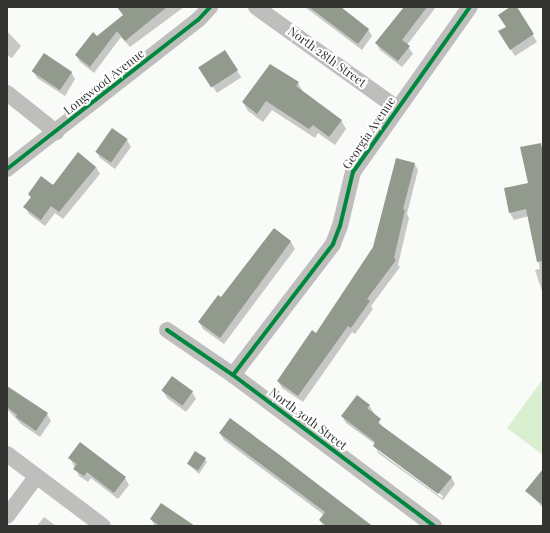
<!DOCTYPE html>
<style>
body{margin:0}
#map{position:relative;width:550px;height:533px;overflow:hidden;background:#f9fbf8;font-family:"Playfair Display",serif}
div>[style]{position:absolute}
.green>*{inset:0;background:#d9efcf}
.shadow>*{inset:0;background:#0003;transform-origin:0 0}
.building>*{inset:0;background:#919a8c;transform-origin:0 0}
.minor>*{height:16px;margin:-8px;padding:0 8px;transform-origin:8px;border-radius:8px;background:#bebebd}
.cycleway>*{height:4px;margin:-2px;padding:0 2px;transform-origin:2px;border-radius:2px;background:#00873e}
span{translate:-50% -50%;white-space:nowrap;text-align:center;line-height:1.15;-webkit-text-stroke:4px #fff;paint-order:stroke}
.street-label{font-size:12px;color:#343533}
.frame{position:absolute;inset:0;border:8px solid #343533;pointer-events:none}
</style>
<div id="map">
<div class="green">
<div style="clip-path:polygon(543px 379px,543px 455px,507px 428px)"></div>
</div>
<div class="shadow">
<div style="clip-path:polygon(127px 7px,184px 7px,130px 47px,121px 37px,94px 73px,80px 62px,76px 55px,124px 16px)"></div>
<div style="clip-path:polygon(305px 7px,339px 7px,368px 29px,372px 36px,362px 50px)"></div>
<div style="clip-path:polygon(404px 7px,436px 7px,407px 45px,413px 54px,402px 67px,380px 50px,376px 43px)"></div>
<div style="clip-path:polygon(512px 7px,516px 7px,537px 42px,515px 56px,504px 39px)"></div>
<div style="clip-path:polygon(7px 31px,21px 46px,12px 58px,7px 55px)"></div>
<div style="left:225px;top:52px;width:30px;height:29px;rotate:57deg"></div>
<div style="clip-path:polygon(33px 71px,71px 72px,75px 79px,65px 96px,37px 78px)"></div>
<div style="clip-path:polygon(298px 83px,303px 92px,341px 120px,346px 129px,335px 145px,318px 133px,315px 138px,272px 110px,263px 122px,248px 111px,243px 102px)"></div>
<div style="clip-path:polygon(127px 140px,131px 147px,115px 169px,100px 158px,96px 151px)"></div>
<div style="clip-path:polygon(540px 144px,543px 149px,543px 294px,535px 270px,540px 269px,529px 216px,514px 220px,510px 213px,529px 184px)"></div>
<div style="clip-path:polygon(414px 163px,418px 170px,407px 214px,409px 218px,398px 265px,400px 267px,371px 306px,373px 309px,355px 334px,352px 332px,303px 402px,282px 388px,278px 381px,316px 334px,374px 247px)"></div>
<div style="clip-path:polygon(96px 167px,100px 174px,63px 219px,55px 213px,45px 226px,29px 214px,25px 207px,31px 198px,29px 194px)"></div>
<div style="clip-path:polygon(274px 230px,291px 242px,295px 249px,224px 344px,203px 329px,199px 322px,222px 299px)"></div>
<div style="clip-path:polygon(7px 387px,47px 414px,51px 421px,40px 437px,21px 424px,7px 409px)"></div>
<div style="clip-path:polygon(163px 391px,192px 392px,196px 399px,186px 412px,167px 398px)"></div>
<div style="clip-path:polygon(evenodd,369px 405px,383px 428px,451px 477px,455px 484px,443px 500px,378px 453px,375px 444px,346px 423px,342px 416px,369px 405px,378px 448px,443px 496px,442px 498px,378px 451px,378px 448px)"></div>
<div style="clip-path:polygon(230px 419px,373px 526px,323px 526px,320px 520px,324px 515px,224px 440px,220px 433px)"></div>
<div style="clip-path:polygon(70px 458px,125px 478px,129px 485px,118px 499px,91px 478px,88px 482px,79px 476px)"></div>
<div style="clip-path:polygon(205px 459px,207px 462px,199px 474px,188px 464px)"></div>
<div style="clip-path:polygon(543px 473px,543px 508px,527px 491px)"></div>
<div style="clip-path:polygon(44px 517px,56px 526px,37px 526px)"></div>
<div style="clip-path:polygon(151px 519px,193px 526px,155px 526px)"></div>
</div>
<div class="building">
<div style="clip-path:polygon(117px 7px,167px 7px,125px 41px,117px 31px,90px 67px,75px 55px,93px 32px,97px 36px,123px 15px)"></div>
<div style="clip-path:polygon(309px 7px,341px 7px,369px 29px,358px 44px)"></div>
<div style="clip-path:polygon(404px 7px,427px 7px,402px 40px,410px 46px,398px 61px,375px 43px)"></div>
<div style="clip-path:polygon(510px 7px,517px 7px,534px 34px,510px 50px,498px 31px,506px 27px,498px 15px)"></div>
<div style="left:225px;top:50px;width:24px;height:32px;rotate:57deg"></div>
<div style="left:44px;top:53px;width:34px;height:22px;rotate:34deg"></div>
<div style="clip-path:polygon(270px 64px,299px 82px,296px 86px,342px 120px,329px 137px,313px 125px,309px 129px,266px 101px,257px 114px,242px 102px)"></div>
<div style="left:112px;top:128px;width:19px;height:29px;rotate:35deg"></div>
<div style="clip-path:polygon(541px 143px,543px 155px,543px 261px,537px 262px,526px 209px,509px 213px,504px 188px,528px 183px,520px 147px)"></div>
<div style="clip-path:polygon(78px 152px,96px 167px,59px 212px,51px 206px,41px 220px,23px 207px,31px 197px,28px 194px,41px 176px,53px 185px)"></div>
<div style="clip-path:polygon(396px 158px,415px 163px,403px 209px,405px 210px,394px 258px,396px 260px,367px 299px,370px 301px,351px 328px,348px 326px,298px 396px,277px 381px,312px 330px,316px 333px,373px 247px)"></div>
<div style="clip-path:polygon(274px 228px,291px 241px,220px 338px,198px 322px,218px 295px,221px 297px)"></div>
<div style="left:172px;top:376px;width:26px;height:18px;rotate:36deg"></div>
<div style="clip-path:polygon(7px 386px,48px 413px,36px 431px,16px 417px,17px 415px,7px 407px)"></div>
<div style="clip-path:polygon(357px 395px,370px 405px,367px 408px,381px 419px,378px 423px,452px 477px,438px 494px,373px 446px,375px 442px,341px 416px)"></div>
<div style="clip-path:polygon(230px 418px,281px 456px,372px 526px,327px 526px,319px 520px,325px 512px,219px 433px)"></div>
<div style="clip-path:polygon(80px 442px,126px 477px,114px 493px,87px 472px,84px 476px,73px 469px,77px 464px,68px 458px)"></div>
<div style="left:195px;top:451px;width:13px;height:15px;rotate:32deg"></div>
<div style="clip-path:polygon(543px 469px,543px 505px,525px 491px)"></div>
<div style="clip-path:polygon(161px 503px,195px 526px,160px 526px,150px 519px)"></div>
</div>
<div class="minor">
<div style="left:256px;top:7px;width:173px;rotate:35.6deg"></div>
<div style="left:7px;top:93px;width:63px;rotate:38.5deg"></div>
<div style="left:7px;top:169px;width:242px;rotate:-38deg"></div>
<div style="left:198px;top:20px;width:18px;rotate:-47deg"></div>
<div style="left:167px;top:330px;width:80px;rotate:34.3deg"></div>
<div style="left:233px;top:375px;width:251px;rotate:36.9deg"></div>
<div style="left:233px;top:375px;width:165px;rotate:-52.6deg"></div>
<div style="left:333px;top:244px;width:19px;rotate:-69deg"></div>
<div style="left:340px;top:226px;width:56px;rotate:-76.5deg"></div>
<div style="left:353px;top:172px;width:202px;rotate:-54.7deg"></div>
<div style="left:7px;top:454px;width:120px;rotate:36.9deg"></div>
<div style="left:7px;top:516px;width:49px;rotate:-53.4deg"></div>
</div>
<div class="cycleway">
<div style="left:7px;top:169px;width:242px;rotate:-38deg"></div>
<div style="left:198px;top:20px;width:18px;rotate:-47deg"></div>
<div style="left:167px;top:330px;width:80px;rotate:34.3deg"></div>
<div style="left:233px;top:375px;width:251px;rotate:36.9deg"></div>
<div style="left:233px;top:375px;width:165px;rotate:-52.6deg"></div>
<div style="left:333px;top:244px;width:19px;rotate:-69deg"></div>
<div style="left:340px;top:226px;width:56px;rotate:-76.5deg"></div>
<div style="left:353px;top:172px;width:202px;rotate:-54.7deg"></div>
</div>
<div class="street-label">
<span style="left:327px;top:57px;rotate:36deg">North 28th Street</span>
<span style="left:104px;top:82px;rotate:-38deg">Longwood Avenue</span>
<span style="left:369px;top:133px;rotate:-56deg">Georgia Avenue</span>
<span style="left:308px;top:419px;rotate:37deg">North 30th Street</span>
</div>
<div class="frame"></div>
</div>
